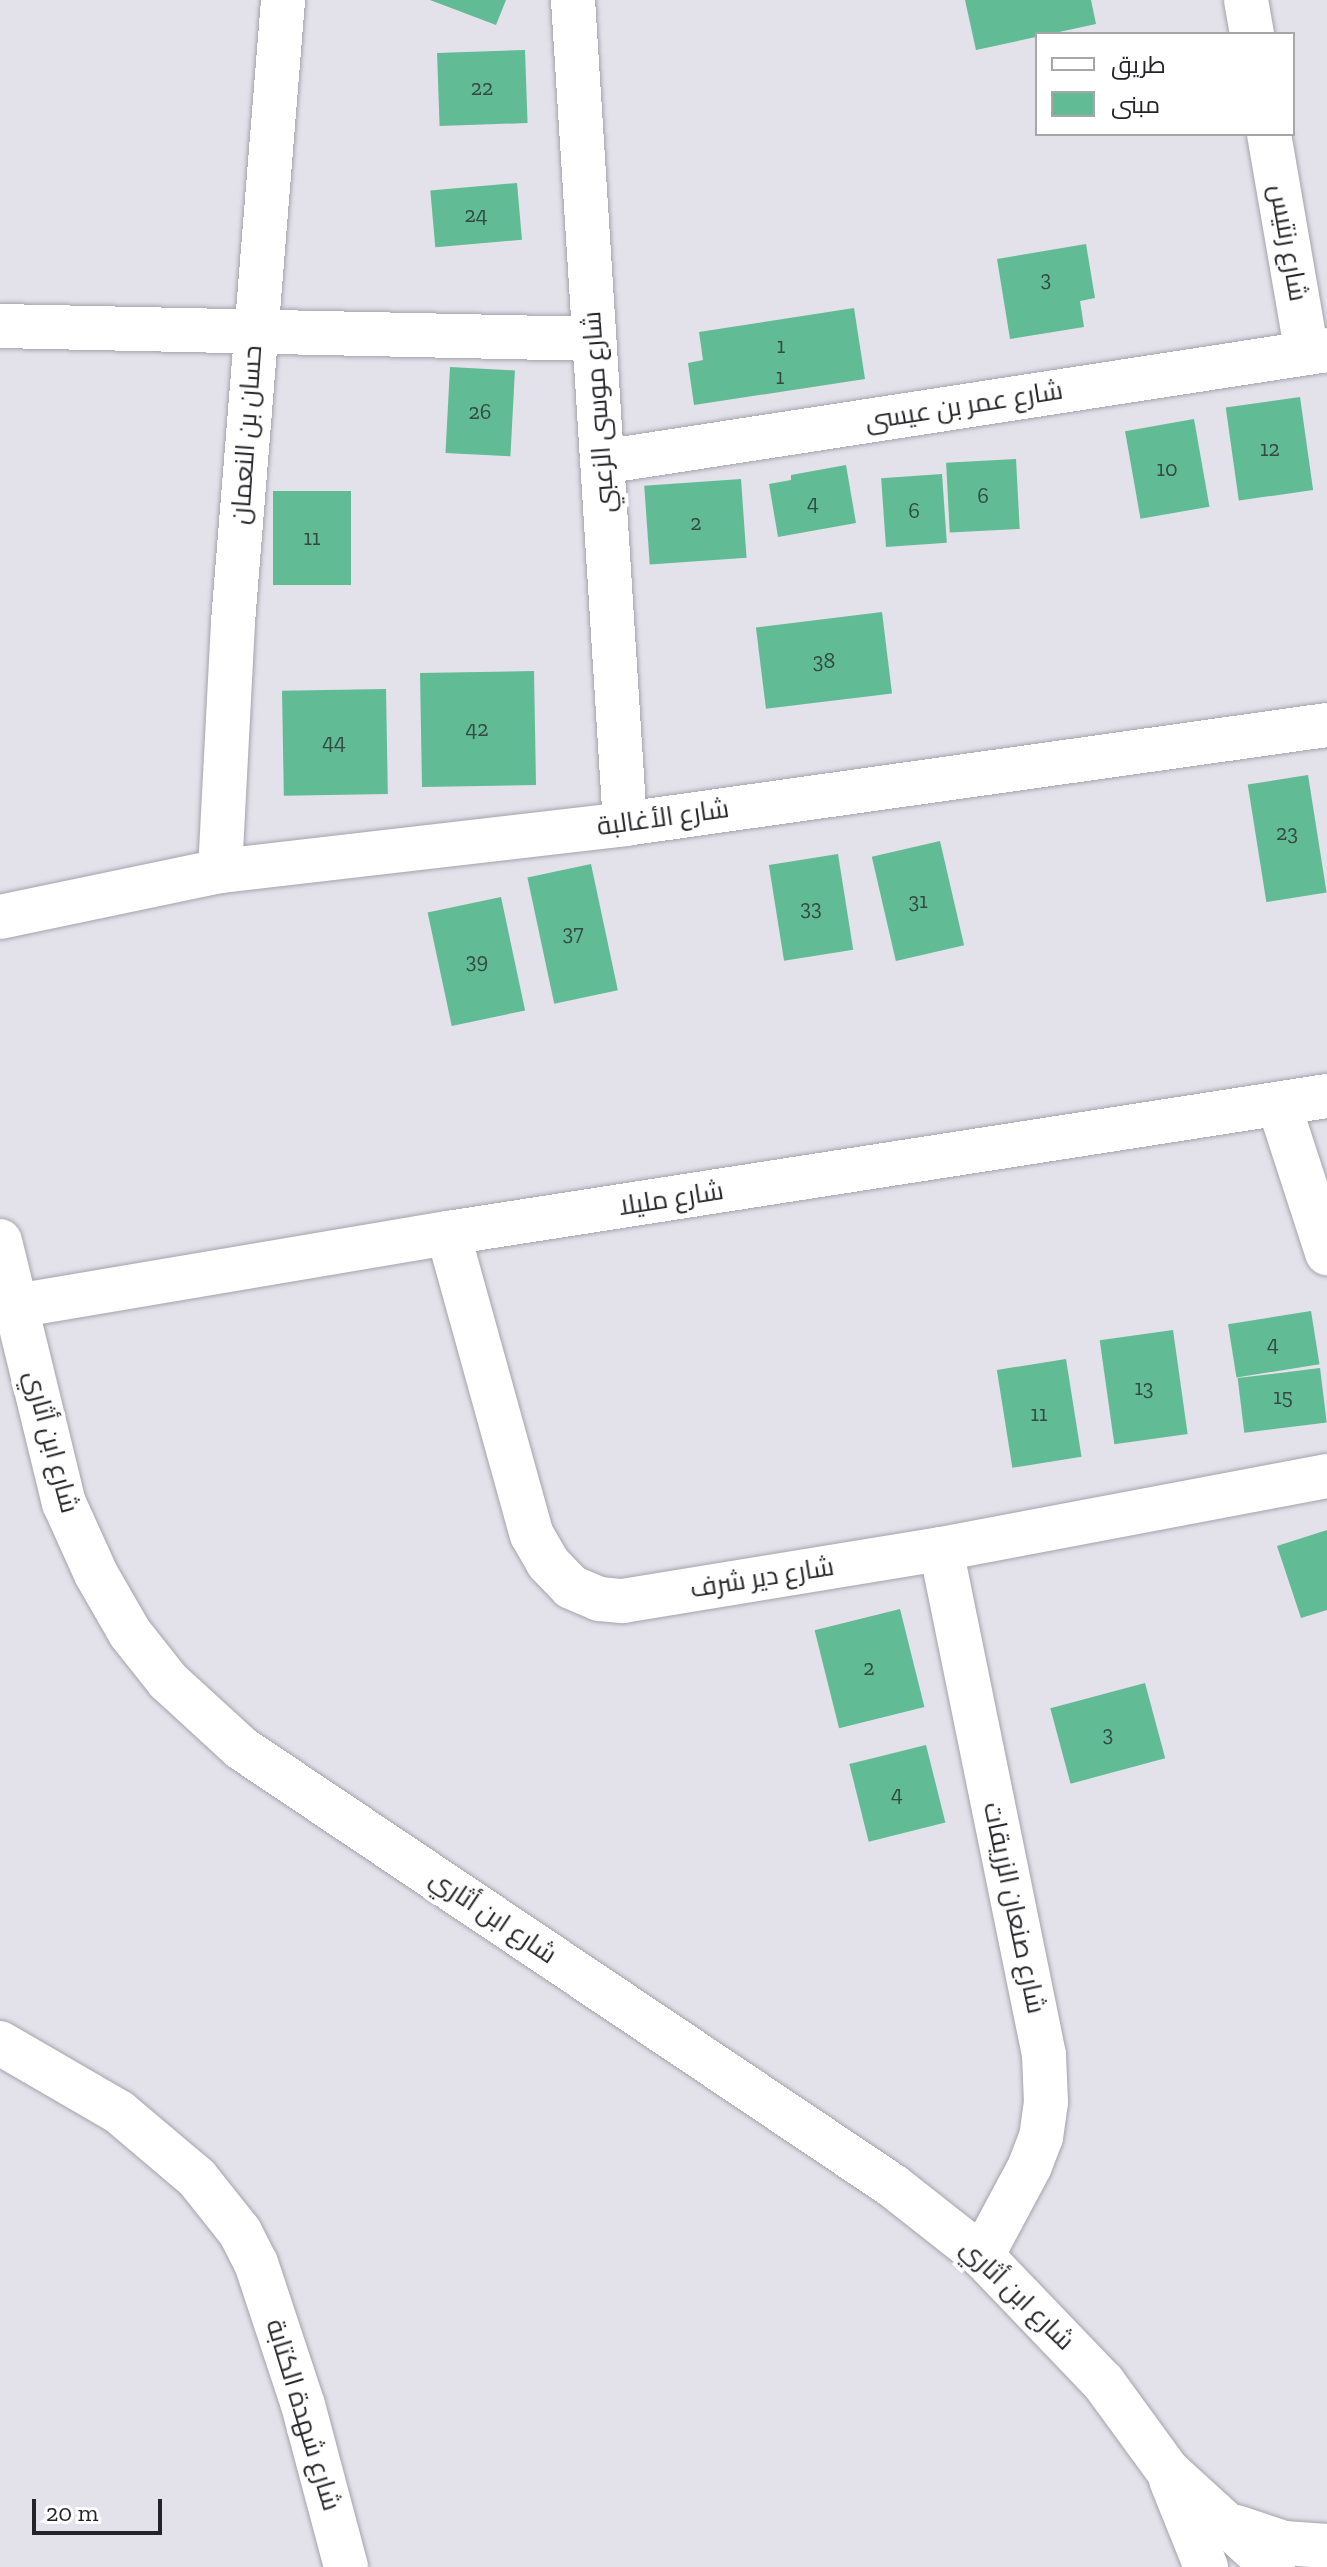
<!DOCTYPE html>
<meta charset="utf-8">
<style>
body{margin:0}
#map{position:relative;width:1327px;height:2567px;overflow:hidden;background:#e3e1ea;font-family:"Zilla Slab",Cairo,serif}
div>[style]{position:absolute}
.building>*{inset:0;background:#61bb94;transform-origin:0 0}
.roads{filter:drop-shadow(0 0 2px #a4a3ab) drop-shadow(0 0 2px #a4a3ab)}
.street>*{height:44px;margin:-22px;padding:0 22px;transform-origin:22px;border-radius:22px;background:#fff}
.secondary>*{height:44px;margin:-22px;padding:0 22px;transform-origin:22px;border-radius:22px;background:#fff}
span{translate:-50% -50%;white-space:nowrap;text-align:center;line-height:1.15;-webkit-text-stroke:8px #fff;paint-order:stroke}
.number-label{font-size:22px;color:#334942}
.number-label span{-webkit-text-stroke-width:0}
.street-label{font-size:26px;color:#242327}
.legend{position:absolute;left:1035px;top:32px;width:260px;height:104px;box-sizing:border-box;background:#fff;border:2px solid #a7a7a9;margin:0;padding:10px 14px;list-style:none;font-size:24px;color:#242327}
.legend li{display:flex;align-items:center;gap:16px;height:40px}
.legend b{width:40px;border:2px solid #a7a7a9}
.scale{position:absolute;left:32px;top:2499px;width:130px;height:36px;box-sizing:border-box;border:4px solid #242327;border-top:0;padding-left:10px;font-size:24px;line-height:28px;white-space:nowrap;color:#242327;-webkit-text-stroke:6px #fff;paint-order:stroke}
</style>
<div id="map">
<div class="building">
<div style="clip-path:polygon(430px 0,506px 0,496px 25px)"></div>
<div style="clip-path:polygon(965px 0,1091px 0,1096px 24px,976px 50px)"></div>
<div style="left:525px;top:50px;width:73px;height:88px;rotate:88deg"></div>
<div style="left:517px;top:183px;width:57px;height:87px;rotate:85deg"></div>
<div style="clip-path:polygon(1086px 244px,1095px 298px,1080px 301px,1084px 327px,1010px 339px,997px 259px)"></div>
<div style="clip-path:polygon(854px 308px,865px 379px,694px 405px,688px 363px,703px 360px,699px 332px)"></div>
<div style="left:450px;top:367px;width:65px;height:86px;rotate:3deg"></div>
<div style="left:1300px;top:397px;width:94px;height:75px;rotate:82deg"></div>
<div style="left:1194px;top:419px;width:89px;height:70px;rotate:80deg"></div>
<div style="left:1016px;top:459px;width:70px;height:70px;rotate:87deg"></div>
<div style="clip-path:polygon(846px 465px,856px 523px,778px 537px,769px 484px,791px 480px,791px 475px)"></div>
<div style="left:942px;top:474px;width:69px;height:61px;rotate:86deg"></div>
<div style="left:741px;top:479px;width:79px;height:97px;rotate:86deg"></div>
<div style="left:351px;top:491px;width:94px;height:78px;rotate:90deg"></div>
<div style="left:882px;top:612px;width:82px;height:127px;rotate:83deg"></div>
<div style="left:534px;top:671px;width:114px;height:114px;rotate:89deg"></div>
<div style="left:386px;top:689px;width:105px;height:104px;rotate:89deg"></div>
<div style="left:1308px;top:775px;width:119px;height:61px;rotate:81deg"></div>
<div style="left:940px;top:841px;width:107px;height:70px;rotate:77deg"></div>
<div style="left:838px;top:854px;width:97px;height:70px;rotate:81deg"></div>
<div style="left:591px;top:864px;width:129px;height:65px;rotate:78deg"></div>
<div style="left:501px;top:897px;width:116px;height:75px;rotate:78deg"></div>
<div style="left:1311px;top:1311px;width:54px;height:84px;rotate:81deg"></div>
<div style="left:1173px;top:1330px;width:105px;height:74px;rotate:82deg"></div>
<div style="left:1066px;top:1359px;width:99px;height:70px;rotate:81deg"></div>
<div style="left:1320px;top:1368px;width:55px;height:83px;rotate:83deg"></div>
<div style="clip-path:polygon(1327px 1530px,1327px 1610px,1301px 1618px,1277px 1546px)"></div>
<div style="left:900px;top:1609px;width:101px;height:88px;rotate:76deg"></div>
<div style="left:1145px;top:1683px;width:78px;height:98px;rotate:75deg"></div>
<div style="left:926px;top:1745px;width:80px;height:79px;rotate:76deg"></div>
</div>
<div class="roads">
<div class="street">
<div style="left:573px;top:0;width:826px;rotate:86.39deg"></div>
<div style="left:1246px;top:0;width:35px;rotate:80deg"></div>
<div style="left:1269px;top:134px;width:222px;rotate:80.2deg"></div>
<div style="left:0;top:326px;width:594px;rotate:1.25deg"></div>
<div style="left:602px;top:462px;width:734px;rotate:-8.78deg"></div>
<div style="left:220px;top:871px;width:249px;rotate:-87deg"></div>
<div style="left:233px;top:622px;width:624px;rotate:-85.4deg"></div>
<div style="left:0;top:917px;width:225px;rotate:-11.8deg"></div>
<div style="left:220px;top:871px;width:408px;rotate:-6.6deg"></div>
<div style="left:625px;top:824px;width:709px;rotate:-8.03deg"></div>
<div style="left:1279px;top:1105px;width:156px;rotate:72deg"></div>
<div style="left:448px;top:1233px;width:313px;rotate:74.5deg"></div>
<div style="left:532px;top:1535px;width:32px;rotate:60deg"></div>
<div style="left:548px;top:1563px;width:33px;rotate:46deg"></div>
<div style="left:571px;top:1587px;width:30px;rotate:23deg"></div>
<div style="left:599px;top:1599px;width:24px;rotate:5deg"></div>
<div style="left:623px;top:1601px;width:322px;rotate:-9.3deg"></div>
<div style="left:941px;top:1549px;width:393px;rotate:-10.7deg"></div>
<div style="left:16px;top:1306px;width:438px;rotate:-9.6deg"></div>
<div style="left:448px;top:1233px;width:890px;rotate:-8.86deg"></div>
<div style="left:941px;top:1549px;width:516px;rotate:78.49deg"></div>
<div style="left:1044px;top:2055px;width:47px;rotate:87.6deg"></div>
<div style="left:1046px;top:2102px;width:35px;rotate:98deg"></div>
<div style="left:1041px;top:2137px;width:31px;rotate:111deg"></div>
<div style="left:1030px;top:2166px;width:102px;rotate:118.1deg"></div>
<div style="left:0;top:2043px;width:138px;rotate:30.1deg"></div>
<div style="left:119px;top:2112px;width:102px;rotate:40.2deg"></div>
<div style="left:197px;top:2178px;width:69px;rotate:51.5deg"></div>
<div style="left:240px;top:2232px;width:35px;rotate:63deg"></div>
<div style="left:256px;top:2263px;width:150px;rotate:71.7deg"></div>
<div style="left:303px;top:2405px;width:168px;rotate:75.1deg"></div>
</div>
<div class="secondary">
<div style="left:0;top:1241px;width:270px;rotate:76.3deg"></div>
<div style="left:64px;top:1503px;width:78px;rotate:65.7deg"></div>
<div style="left:96px;top:1574px;width:68px;rotate:60deg"></div>
<div style="left:130px;top:1633px;width:61px;rotate:51.6deg"></div>
<div style="left:168px;top:1681px;width:99px;rotate:42.5deg"></div>
<div style="left:241px;top:1748px;width:785px;rotate:33.89deg"></div>
<div style="left:893px;top:2186px;width:113px;rotate:38.2deg"></div>
<div style="left:982px;top:2256px;width:175px;rotate:46.2deg"></div>
<div style="left:1103px;top:2382px;width:110px;rotate:53.9deg"></div>
<div style="left:1168px;top:2471px;width:142px;rotate:42.4deg"></div>
<div style="left:1171px;top:2480px;width:94px;rotate:68.1deg"></div>
<div style="left:1236px;top:2527px;width:51px;rotate:18.4deg"></div>
<div style="left:1284px;top:2543px;width:43px;rotate:4deg"></div>
</div>
</div>
<div class="number-label">
<span style="left:482px;top:88px">22</span>
<span style="left:476px;top:215px">24</span>
<span style="left:1046px;top:279px">3</span>
<span style="left:781px;top:346px">1</span>
<span style="left:780px;top:377px">1</span>
<span style="left:480px;top:412px">26</span>
<span style="left:1270px;top:449px">12</span>
<span style="left:1167px;top:469px">10</span>
<span style="left:983px;top:496px">6</span>
<span style="left:813px;top:503px">4</span>
<span style="left:914px;top:511px">6</span>
<span style="left:696px;top:523px">2</span>
<span style="left:312px;top:538px">11</span>
<span style="left:824px;top:661px">38</span>
<span style="left:477px;top:729px">42</span>
<span style="left:334px;top:742px">44</span>
<span style="left:1287px;top:833px">23</span>
<span style="left:918px;top:901px">31</span>
<span style="left:811px;top:908px">33</span>
<span style="left:573px;top:933px">37</span>
<span style="left:477px;top:961px">39</span>
<span style="left:1273px;top:1344px">4</span>
<span style="left:1144px;top:1388px">13</span>
<span style="left:1283px;top:1397px">15</span>
<span style="left:1039px;top:1414px">11</span>
<span style="left:869px;top:1668px">2</span>
<span style="left:1108px;top:1734px">3</span>
<span style="left:897px;top:1794px">4</span>
</div>
<div class="street-label">
<span style="left:1288px;top:243px;rotate:80deg">شارع رنتيس</span>
<span style="left:964px;top:406px;rotate:-9deg">شارع عمر بن عيسى</span>
<span style="left:599px;top:412px;rotate:-94deg">شارع موسى الزعبي</span>
<span style="left:247px;top:435px;rotate:-86deg">حسان بن النعمان</span>
<span style="left:663px;top:818px;rotate:-8deg">شارع الأغالبة</span>
<span style="left:671px;top:1199px;rotate:-9deg">شارع مليلا</span>
<span style="left:51px;top:1442px;rotate:75deg">شارع ابن أثاري</span>
<span style="left:762px;top:1578px;rotate:-9deg">شارع دير شرف</span>
<span style="left:1014px;top:1908px;rotate:78deg">شارع صنعان الزريقات</span>
<span style="left:493px;top:1917px;rotate:34deg">شارع ابن أثاري</span>
<span style="left:1017px;top:2295px;rotate:44deg">شارع ابن أثاري</span>
<span style="left:303px;top:2415px;rotate:73deg">شارع شهدة الكتابة</span>
</div>
<ul class="legend">
<li><b style="height:10px;background:#fff"></b>طريق</li>
<li><b style="height:22px;background:#61bb94"></b>مبنى</li>
</ul>
<div class="scale">20 m</div>
</div>
